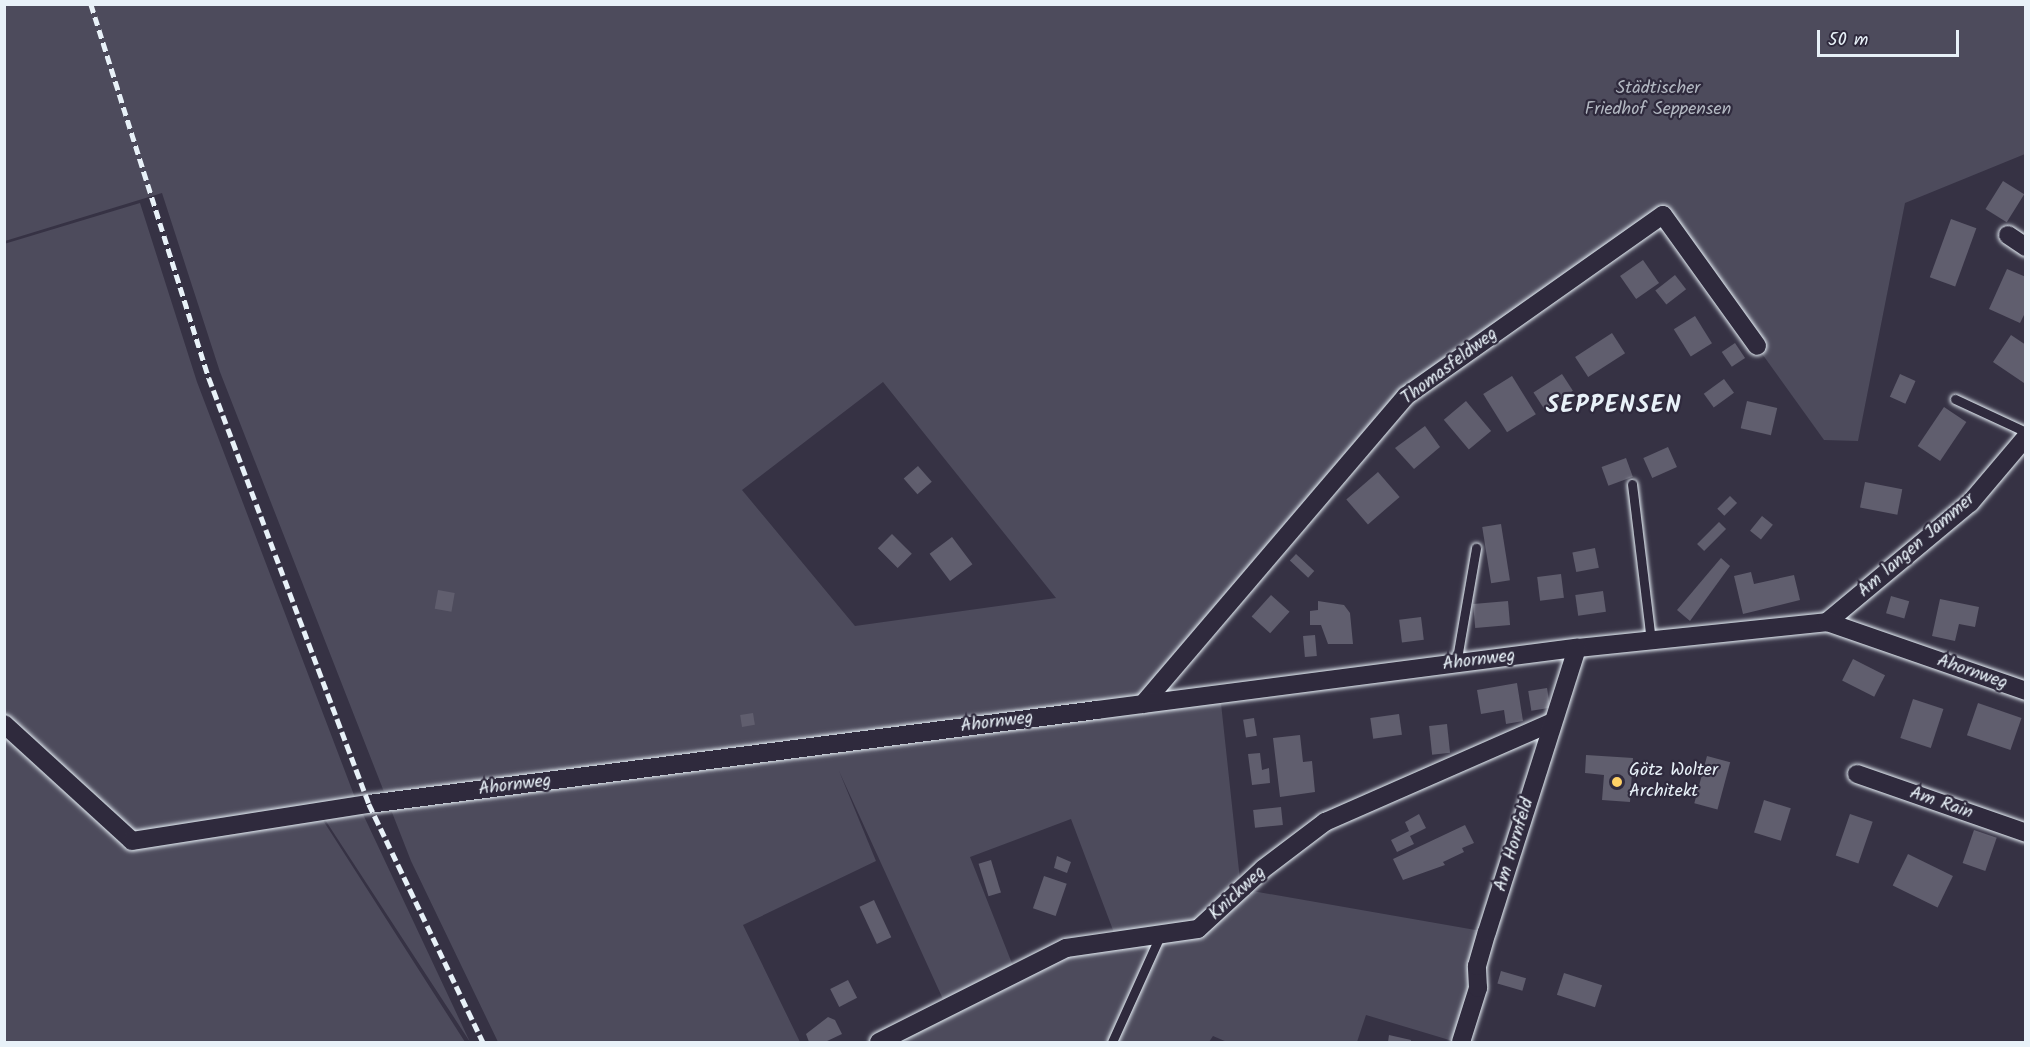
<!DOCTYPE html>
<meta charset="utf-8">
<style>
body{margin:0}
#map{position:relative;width:2030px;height:1047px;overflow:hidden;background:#363244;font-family:Kalam,sans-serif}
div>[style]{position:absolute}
.green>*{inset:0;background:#4d4b5c}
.building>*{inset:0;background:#605e6e;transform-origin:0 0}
.roads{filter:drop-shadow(0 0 2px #e8f1f8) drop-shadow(0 0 2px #e8f1f8)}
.lane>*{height:9px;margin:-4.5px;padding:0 4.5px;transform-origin:4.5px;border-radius:4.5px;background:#2f2a3d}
.street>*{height:18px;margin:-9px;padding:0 9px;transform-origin:9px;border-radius:9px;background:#2f2a3d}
.rail>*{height:4.5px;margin-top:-2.25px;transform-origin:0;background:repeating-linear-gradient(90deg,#e8f1f8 0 9px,transparent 0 13.5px)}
.dots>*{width:16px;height:16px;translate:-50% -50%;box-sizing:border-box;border:3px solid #2f2a3d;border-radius:50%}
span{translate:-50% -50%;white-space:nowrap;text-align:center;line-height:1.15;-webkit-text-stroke:4.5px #2f2a3d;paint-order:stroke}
.park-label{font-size:18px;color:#b2b7c1}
.street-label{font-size:18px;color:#e8f1f8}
.poi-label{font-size:18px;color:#e8f1f8}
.left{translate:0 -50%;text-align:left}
.district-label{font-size:24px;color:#e8f1f8;font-weight:700;letter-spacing:1.5px}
.frame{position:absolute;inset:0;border:6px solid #e8f1f8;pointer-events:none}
.scale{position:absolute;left:1817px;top:30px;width:142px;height:27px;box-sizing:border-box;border:3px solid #e8f1f8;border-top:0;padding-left:8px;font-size:18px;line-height:21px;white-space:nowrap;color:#e8f1f8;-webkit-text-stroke:4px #2f2a3d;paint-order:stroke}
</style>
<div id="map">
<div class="green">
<div style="clip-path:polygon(evenodd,5px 5px,2025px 5px,2025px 154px,1905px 203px,1858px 441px,1824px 440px,1663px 216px,1406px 396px,1144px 703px,1220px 694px,1241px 889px,1487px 932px,1456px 1042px,1366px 1015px,1357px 1042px,1227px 1042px,1213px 1036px,1209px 1042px,879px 1042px,947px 1008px,839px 771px,876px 861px,743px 925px,800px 1042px,498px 1042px,411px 861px,220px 372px,162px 193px,5px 241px,5px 5px,883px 382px,1056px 598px,855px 626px,742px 490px,883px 382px,5px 5px,1071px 819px,1116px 938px,1015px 971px,970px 857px,1071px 819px)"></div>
<div style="clip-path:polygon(140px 203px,197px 382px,354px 795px,470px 1042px,320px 812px,132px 841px,5px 726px,4px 244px)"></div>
<div style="clip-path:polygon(4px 730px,131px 845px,319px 814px,465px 1042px,5px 1042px)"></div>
</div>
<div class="building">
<div style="left:2003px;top:181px;width:25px;height:33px;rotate:32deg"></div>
<div style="left:1951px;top:219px;width:27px;height:62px;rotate:20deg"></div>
<div style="left:1643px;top:260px;width:28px;height:28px;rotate:55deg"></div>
<div style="clip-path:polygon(2007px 269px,2026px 277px,2026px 311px,2020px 323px,1989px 309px)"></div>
<div style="left:1675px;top:275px;width:18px;height:25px;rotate:52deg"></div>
<div style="left:1695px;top:316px;width:32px;height:25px;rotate:58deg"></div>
<div style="left:1612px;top:333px;width:24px;height:44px;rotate:57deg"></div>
<div style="clip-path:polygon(2011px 335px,2026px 345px,2024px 383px,1993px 362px)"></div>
<div style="left:1735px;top:343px;width:18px;height:16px;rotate:56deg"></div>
<div style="left:1562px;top:374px;width:20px;height:34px;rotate:57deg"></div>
<div style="left:1900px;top:374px;width:17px;height:25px;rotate:24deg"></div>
<div style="left:1512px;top:376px;width:45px;height:34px;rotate:58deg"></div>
<div style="left:1724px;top:379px;width:17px;height:25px;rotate:54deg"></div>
<div style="left:1466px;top:401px;width:39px;height:29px;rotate:50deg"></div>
<div style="left:1747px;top:401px;width:31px;height:28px;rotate:13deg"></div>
<div style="left:1944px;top:407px;width:27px;height:47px;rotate:34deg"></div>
<div style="clip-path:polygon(1425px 426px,1440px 447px,1414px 469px,1395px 448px)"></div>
<div style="left:1668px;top:447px;width:22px;height:27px;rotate:66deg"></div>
<div style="left:1626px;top:458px;width:20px;height:26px;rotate:70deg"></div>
<div style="left:918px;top:466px;width:21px;height:19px;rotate:49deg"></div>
<div style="left:1378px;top:472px;width:33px;height:42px;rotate:49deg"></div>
<div style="left:1865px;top:482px;width:38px;height:26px;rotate:11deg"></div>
<div style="left:1730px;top:496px;width:10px;height:18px;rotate:45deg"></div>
<div style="left:1762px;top:516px;width:14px;height:19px;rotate:39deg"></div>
<div style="left:1719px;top:522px;width:10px;height:31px;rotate:45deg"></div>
<div style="left:1501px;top:524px;width:57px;height:19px;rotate:81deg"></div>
<div style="left:892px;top:534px;width:28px;height:20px;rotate:45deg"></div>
<div style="left:952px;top:537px;width:34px;height:28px;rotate:53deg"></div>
<div style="left:1595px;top:548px;width:20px;height:23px;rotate:79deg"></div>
<div style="left:1296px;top:554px;width:25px;height:9px;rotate:43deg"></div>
<div style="clip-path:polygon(1721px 558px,1730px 566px,1690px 621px,1677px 610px)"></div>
<div style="clip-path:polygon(1751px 572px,1754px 584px,1794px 575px,1800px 600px,1743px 614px,1734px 576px)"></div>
<div style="left:1561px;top:574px;width:24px;height:24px;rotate:83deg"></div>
<div style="left:438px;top:590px;width:17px;height:19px;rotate:10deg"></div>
<div style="left:1603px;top:591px;width:21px;height:28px;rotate:82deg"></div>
<div style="left:1271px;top:595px;width:25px;height:29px;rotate:42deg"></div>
<div style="left:1891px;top:596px;width:19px;height:18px;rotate:16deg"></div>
<div style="clip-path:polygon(1940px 599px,1979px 607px,1975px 627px,1959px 624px,1955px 641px,1932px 636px)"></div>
<div style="clip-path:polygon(1318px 601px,1344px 605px,1350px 613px,1353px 644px,1328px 644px,1321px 625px,1310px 625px,1310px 611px,1318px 610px)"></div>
<div style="left:1508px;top:601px;width:24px;height:35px;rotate:85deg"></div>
<div style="left:1421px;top:617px;width:23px;height:22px;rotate:83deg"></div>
<div style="left:1315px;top:635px;width:21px;height:12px;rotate:85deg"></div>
<div style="left:1853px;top:659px;width:36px;height:24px;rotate:27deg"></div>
<div style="clip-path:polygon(1517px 683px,1523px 721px,1506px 724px,1504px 710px,1481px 714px,1477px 690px)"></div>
<div style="left:1547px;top:688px;width:20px;height:19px;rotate:81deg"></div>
<div style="left:1913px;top:699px;width:32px;height:41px;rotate:18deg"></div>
<div style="left:1978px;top:703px;width:46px;height:34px;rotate:19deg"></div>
<div style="left:753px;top:713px;width:12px;height:13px;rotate:81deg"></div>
<div style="left:1399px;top:714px;width:21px;height:29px;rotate:82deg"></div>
<div style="left:1254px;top:718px;width:18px;height:11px;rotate:81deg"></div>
<div style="left:1447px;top:724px;width:29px;height:18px;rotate:84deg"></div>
<div style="clip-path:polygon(1300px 735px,1303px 762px,1312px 761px,1315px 792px,1280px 797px,1273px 738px)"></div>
<div style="clip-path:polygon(1260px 753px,1262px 770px,1269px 768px,1270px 783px,1252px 785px,1248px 754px)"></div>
<div style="clip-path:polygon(1586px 755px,1633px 758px,1630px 802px,1602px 800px,1604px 775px,1585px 773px)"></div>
<div style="left:1707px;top:756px;width:24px;height:49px;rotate:15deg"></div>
<div style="left:1764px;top:800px;width:28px;height:34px;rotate:17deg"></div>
<div style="left:1281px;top:807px;width:18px;height:28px;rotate:84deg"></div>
<div style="clip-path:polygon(1419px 814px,1426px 828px,1410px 836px,1414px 844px,1397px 852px,1391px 840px,1409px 831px,1405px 822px)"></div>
<div style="left:1850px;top:814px;width:24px;height:44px;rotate:19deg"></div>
<div style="clip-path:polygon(1465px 825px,1474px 843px,1462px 848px,1464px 852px,1443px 862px,1445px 865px,1403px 880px,1393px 859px)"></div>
<div style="left:1974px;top:830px;width:24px;height:35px;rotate:19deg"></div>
<div style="left:1908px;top:854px;width:50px;height:35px;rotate:26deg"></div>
<div style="clip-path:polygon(1057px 856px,1071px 862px,1067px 873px,1054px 868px)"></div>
<div style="left:991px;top:860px;width:34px;height:13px;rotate:73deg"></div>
<div style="left:1044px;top:876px;width:24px;height:34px;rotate:19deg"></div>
<div style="left:874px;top:900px;width:41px;height:16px;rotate:65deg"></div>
<div style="left:1501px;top:971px;width:26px;height:13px;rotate:16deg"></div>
<div style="left:1564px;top:973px;width:40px;height:23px;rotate:18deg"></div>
<div style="left:848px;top:980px;width:20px;height:20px;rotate:63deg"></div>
<div style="clip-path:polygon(828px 1017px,835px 1020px,842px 1034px,825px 1042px,809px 1042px,806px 1034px)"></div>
<div style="clip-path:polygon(1389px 1035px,1411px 1040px,1411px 1042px,1388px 1042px)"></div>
</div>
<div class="roads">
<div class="lane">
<div style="left:1955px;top:399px;width:78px;rotate:24.9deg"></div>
<div style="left:1632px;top:484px;width:157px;rotate:83.1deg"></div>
<div style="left:1456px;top:664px;width:118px;rotate:-80.2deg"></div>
<div style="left:1112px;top:1042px;width:114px;rotate:-65.7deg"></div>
</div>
<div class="street">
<div style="left:2008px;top:235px;width:22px;rotate:34deg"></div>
<div style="left:1827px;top:622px;width:186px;rotate:-39.8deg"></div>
<div style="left:1970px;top:503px;width:87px;rotate:-49.7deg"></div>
<div style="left:1143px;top:704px;width:405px;rotate:-49.5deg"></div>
<div style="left:1406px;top:396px;width:314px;rotate:-35.2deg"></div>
<div style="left:1663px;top:215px;width:161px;rotate:54.3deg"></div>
<div style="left:4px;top:724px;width:173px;rotate:42.4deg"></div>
<div style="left:132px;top:841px;width:240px;rotate:-8.9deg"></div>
<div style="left:369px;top:804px;width:734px;rotate:-7.36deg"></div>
<div style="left:1097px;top:710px;width:484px;rotate:-7.4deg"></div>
<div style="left:1577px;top:648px;width:251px;rotate:-5.9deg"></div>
<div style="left:1827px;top:622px;width:211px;rotate:19.1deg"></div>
<div style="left:1857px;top:774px;width:179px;rotate:19.2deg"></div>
<div style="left:879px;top:1042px;width:209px;rotate:-26.7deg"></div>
<div style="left:1066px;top:948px;width:133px;rotate:-8.2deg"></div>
<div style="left:1198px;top:929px;width:88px;rotate:-42.7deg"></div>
<div style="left:1263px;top:869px;width:78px;rotate:-37.2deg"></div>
<div style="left:1325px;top:822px;width:249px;rotate:-23.7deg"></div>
<div style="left:1461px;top:1042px;width:57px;rotate:-72.5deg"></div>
<div style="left:1478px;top:988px;width:22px;rotate:-93deg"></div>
<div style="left:1477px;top:966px;width:35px;rotate:-74deg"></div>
<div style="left:1487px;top:932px;width:298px;rotate:-72.4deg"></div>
</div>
</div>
<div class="rail">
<div style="left:91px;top:4px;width:392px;rotate:72.5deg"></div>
<div style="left:209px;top:378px;width:455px;rotate:69.4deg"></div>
<div style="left:369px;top:804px;width:264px;rotate:64.4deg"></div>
</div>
<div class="dots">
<div style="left:1617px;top:782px;background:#ffd166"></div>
</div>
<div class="park-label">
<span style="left:1658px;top:100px">Städtischer<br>Friedhof Seppensen</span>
</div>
<div class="street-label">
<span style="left:1450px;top:367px;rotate:-37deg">Thomasfeldweg</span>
<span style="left:1917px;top:546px;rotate:-41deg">Am langen Jammer</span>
<span style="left:1479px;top:661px;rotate:-7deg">Ahornweg</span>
<span style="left:1972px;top:673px;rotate:19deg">Ahornweg</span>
<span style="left:997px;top:723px;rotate:-7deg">Ahornweg</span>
<span style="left:515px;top:786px;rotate:-7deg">Ahornweg</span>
<span style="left:1941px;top:804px;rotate:19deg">Am Rain</span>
<span style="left:1515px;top:845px;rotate:-73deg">Am Hornfeld</span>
<span style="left:1238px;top:894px;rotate:-43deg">Knickweg</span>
</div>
<div class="poi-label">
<span class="left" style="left:1629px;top:782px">Götz Wolter<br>Architekt</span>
</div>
<div class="district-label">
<span style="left:1614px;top:406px">SEPPENSEN</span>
</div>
<div class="frame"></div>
<div class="scale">50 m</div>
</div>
